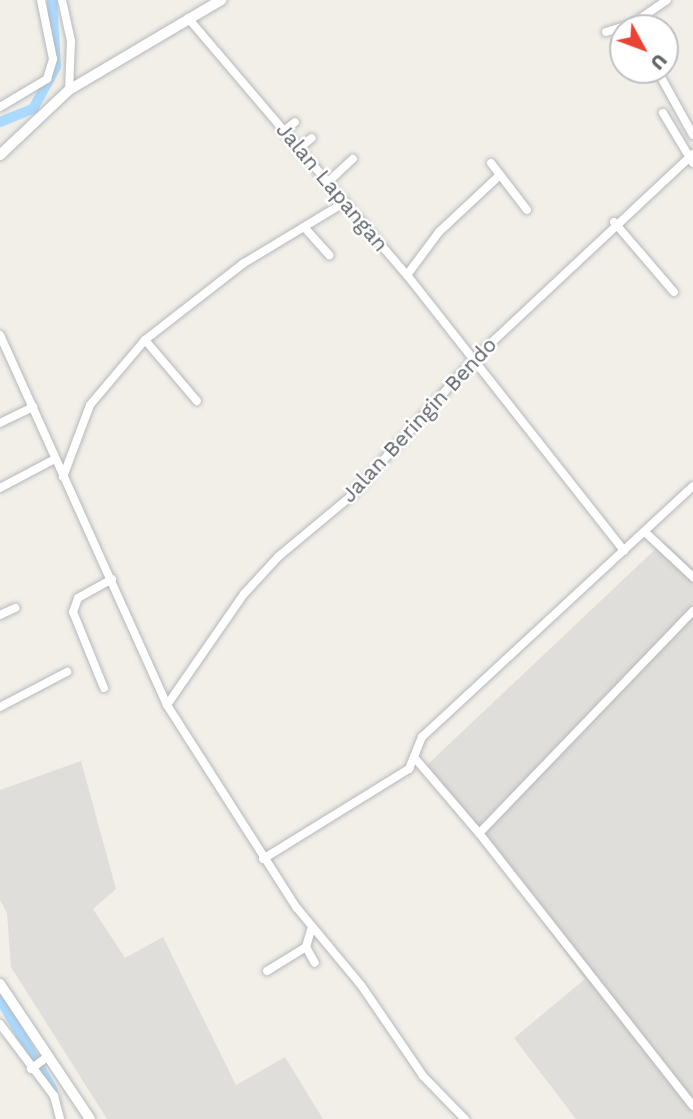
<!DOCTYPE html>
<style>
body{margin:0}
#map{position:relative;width:693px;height:1119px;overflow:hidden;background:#f1efe8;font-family:"Work Sans",sans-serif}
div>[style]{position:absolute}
.industrial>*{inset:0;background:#e0deda}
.canal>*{height:10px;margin:-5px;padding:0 5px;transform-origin:5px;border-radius:5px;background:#aadaff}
.roads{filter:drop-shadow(0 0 2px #b5b8bc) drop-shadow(0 0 2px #b5b8bc)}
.minor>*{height:8px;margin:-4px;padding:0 4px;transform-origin:4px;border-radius:4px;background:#fff}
.tertiary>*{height:10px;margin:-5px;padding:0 5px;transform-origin:5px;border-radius:5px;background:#fff}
span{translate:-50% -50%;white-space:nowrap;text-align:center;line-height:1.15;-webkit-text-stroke:5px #fff;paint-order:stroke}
.street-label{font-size:21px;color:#5f6368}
.north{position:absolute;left:609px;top:14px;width:70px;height:70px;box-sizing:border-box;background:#fff;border:2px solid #bfc1c3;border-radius:50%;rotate:131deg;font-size:19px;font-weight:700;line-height:28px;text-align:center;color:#5f6368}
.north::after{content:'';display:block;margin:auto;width:24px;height:32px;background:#ea4335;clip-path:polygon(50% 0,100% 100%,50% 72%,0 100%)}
</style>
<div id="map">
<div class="industrial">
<div style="clip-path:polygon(664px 541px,693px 568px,693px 1119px,576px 1119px,514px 1038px,585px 979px,426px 766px)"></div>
<div style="clip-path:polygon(81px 761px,116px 889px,93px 909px,125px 958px,163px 937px,236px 1085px,285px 1057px,323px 1119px,107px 1119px,11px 967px,7px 913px,0 900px,0 790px)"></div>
</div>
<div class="canal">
<div style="left:0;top:122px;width:35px;rotate:-22deg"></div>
<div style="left:33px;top:109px;width:48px;rotate:-61.3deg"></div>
<div style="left:56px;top:67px;width:67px;rotate:-93.4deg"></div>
<div style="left:0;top:999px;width:105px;rotate:59.8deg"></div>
</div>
<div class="roads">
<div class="minor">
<div style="left:62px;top:0;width:42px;rotate:77.6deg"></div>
<div style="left:71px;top:41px;width:49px;rotate:92.3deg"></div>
<div style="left:188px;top:18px;width:338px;rotate:49.6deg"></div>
<div style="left:407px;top:275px;width:351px;rotate:51.8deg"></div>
<div style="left:606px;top:32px;width:27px;rotate:-17deg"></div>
<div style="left:632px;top:24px;width:42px;rotate:-34.4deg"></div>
<div style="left:657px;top:70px;width:74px;rotate:61deg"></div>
<div style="left:0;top:107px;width:55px;rotate:-30.8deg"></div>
<div style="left:47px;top:79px;width:21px;rotate:-73deg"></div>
<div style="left:53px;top:59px;width:60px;rotate:-101.5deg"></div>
<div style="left:663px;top:113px;width:58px;rotate:59deg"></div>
<div style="left:284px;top:131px;width:14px;rotate:-39deg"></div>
<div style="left:299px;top:148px;width:16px;rotate:-38deg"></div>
<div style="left:491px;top:163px;width:59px;rotate:52.5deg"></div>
<div style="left:328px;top:182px;width:34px;rotate:-43deg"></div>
<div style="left:614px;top:222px;width:92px;rotate:49.4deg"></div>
<div style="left:304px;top:227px;width:38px;rotate:48deg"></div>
<div style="left:407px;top:275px;width:54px;rotate:-53.3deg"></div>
<div style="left:439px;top:232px;width:83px;rotate:-43.1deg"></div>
<div style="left:0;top:335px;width:406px;rotate:65.7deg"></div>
<div style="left:167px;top:705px;width:241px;rotate:57.4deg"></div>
<div style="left:297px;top:908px;width:100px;rotate:50.3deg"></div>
<div style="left:361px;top:985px;width:110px;rotate:55.7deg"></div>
<div style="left:423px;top:1076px;width:60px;rotate:45.7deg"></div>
<div style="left:145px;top:340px;width:80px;rotate:49.6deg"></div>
<div style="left:0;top:423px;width:37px;rotate:-26deg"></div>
<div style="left:63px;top:477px;width:77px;rotate:-69.4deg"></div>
<div style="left:90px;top:405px;width:85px;rotate:-49.8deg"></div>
<div style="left:145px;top:340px;width:125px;rotate:-37.9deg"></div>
<div style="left:244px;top:263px;width:118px;rotate:-31.1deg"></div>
<div style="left:0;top:488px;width:62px;rotate:-27.8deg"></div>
<div style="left:645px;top:532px;width:66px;rotate:43.2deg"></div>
<div style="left:693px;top:611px;width:308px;rotate:133.9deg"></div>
<div style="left:479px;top:833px;width:347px;rotate:51.9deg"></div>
<div style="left:0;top:615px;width:17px;rotate:-25deg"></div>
<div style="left:104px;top:688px;width:82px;rotate:-112.2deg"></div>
<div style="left:73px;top:612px;width:15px;rotate:-70deg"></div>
<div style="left:78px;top:598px;width:39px;rotate:-29deg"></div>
<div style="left:167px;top:705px;width:135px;rotate:-55.3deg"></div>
<div style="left:244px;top:594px;width:52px;rotate:-47.4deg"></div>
<div style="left:279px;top:556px;width:94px;rotate:-39.8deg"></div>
<div style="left:351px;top:496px;width:184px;rotate:-48.1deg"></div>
<div style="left:474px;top:359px;width:300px;rotate:-43.1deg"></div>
<div style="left:0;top:707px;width:76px;rotate:-27.6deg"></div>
<div style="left:414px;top:757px;width:100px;rotate:49.5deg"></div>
<div style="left:263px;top:859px;width:172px;rotate:-31.7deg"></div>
<div style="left:409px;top:769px;width:35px;rotate:-68deg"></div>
<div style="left:422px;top:737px;width:369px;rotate:-42.8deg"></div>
<div style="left:312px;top:927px;width:21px;rotate:107deg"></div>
<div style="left:306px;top:947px;width:18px;rotate:61deg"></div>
<div style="left:267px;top:971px;width:46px;rotate:-31.6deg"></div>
<div style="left:0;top:1024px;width:90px;rotate:53.1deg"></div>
<div style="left:54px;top:1096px;width:24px;rotate:75deg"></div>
<div style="left:31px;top:1069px;width:20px;rotate:-37deg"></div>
</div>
<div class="tertiary">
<div style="left:0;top:155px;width:95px;rotate:-43.3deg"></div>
<div style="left:69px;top:90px;width:177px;rotate:-30.6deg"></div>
<div style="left:0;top:984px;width:162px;rotate:56.3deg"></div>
</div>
</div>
<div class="street-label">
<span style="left:332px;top:187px;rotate:50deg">Jalan Lapangan</span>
<span style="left:419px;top:420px;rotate:-47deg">Jalan Beringin Bendo</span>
</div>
<div class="north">U</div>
</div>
